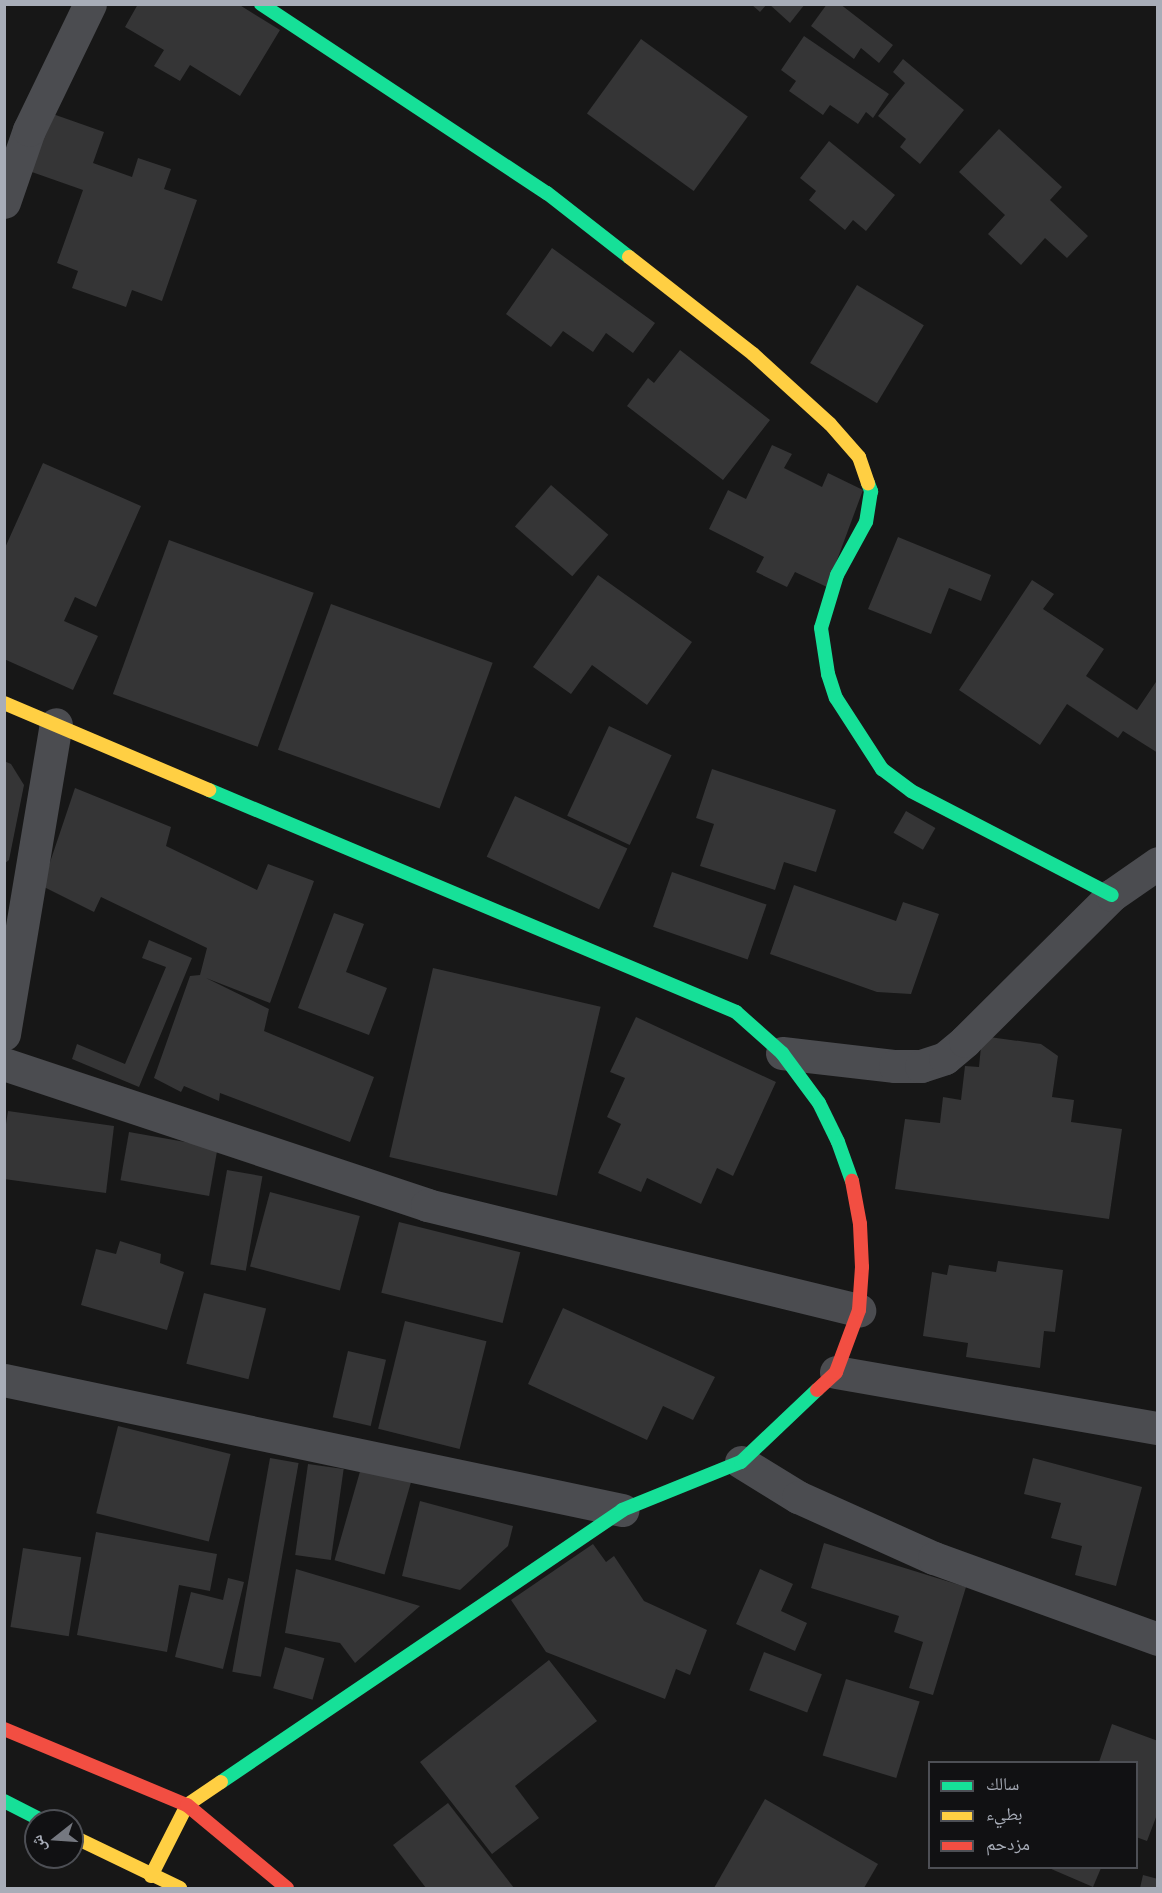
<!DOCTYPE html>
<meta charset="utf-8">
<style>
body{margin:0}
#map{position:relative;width:1162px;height:1893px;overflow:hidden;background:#171717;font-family:"Varela Round","Noto Naskh Arabic",sans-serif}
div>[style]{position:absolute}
.building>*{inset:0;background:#353536;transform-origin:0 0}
.street>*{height:33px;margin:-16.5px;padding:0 16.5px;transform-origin:16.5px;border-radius:16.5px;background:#4b4c50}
.fast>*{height:14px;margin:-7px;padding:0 7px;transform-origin:7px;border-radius:7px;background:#16e098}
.slow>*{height:14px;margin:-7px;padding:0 7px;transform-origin:7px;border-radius:7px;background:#ffcf43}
.jam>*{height:14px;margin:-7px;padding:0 7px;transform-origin:7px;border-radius:7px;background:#f24e42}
span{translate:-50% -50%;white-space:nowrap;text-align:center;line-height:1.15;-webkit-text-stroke:5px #111113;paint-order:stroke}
.frame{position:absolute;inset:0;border:6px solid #a8adb8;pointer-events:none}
.legend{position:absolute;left:928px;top:1761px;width:210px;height:108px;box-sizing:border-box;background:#111113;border:2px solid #4d4f55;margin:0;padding:8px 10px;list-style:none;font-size:18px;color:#a8adb8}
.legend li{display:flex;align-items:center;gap:12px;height:30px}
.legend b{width:30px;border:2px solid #4d4f55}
.north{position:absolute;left:24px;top:1809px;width:60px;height:60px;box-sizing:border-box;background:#111113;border:2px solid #4d4f55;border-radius:50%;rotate:253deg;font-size:16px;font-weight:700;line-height:24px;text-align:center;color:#a8adb8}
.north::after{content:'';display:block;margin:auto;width:21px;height:27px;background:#757880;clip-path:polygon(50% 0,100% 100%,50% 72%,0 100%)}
</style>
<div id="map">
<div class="building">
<div style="clip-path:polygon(138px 4px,238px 4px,280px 30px,240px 96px,190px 65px,180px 81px,154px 66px,164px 50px,125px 27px)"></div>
<div style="clip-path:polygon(751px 4px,767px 4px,760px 12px)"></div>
<div style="clip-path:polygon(769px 4px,805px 4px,790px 23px)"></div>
<div style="clip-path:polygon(827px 4px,840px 4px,893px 45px,879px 63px,861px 48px,854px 59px,811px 26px)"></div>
<div style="clip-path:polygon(804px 36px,889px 94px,873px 118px,866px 112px,858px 124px,830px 105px,823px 115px,789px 91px,796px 81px,781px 70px)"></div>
<div style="left:641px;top:39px;width:132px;height:92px;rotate:36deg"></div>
<div style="clip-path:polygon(903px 59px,964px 110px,920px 164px,900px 147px,906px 139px,878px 116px,905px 83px,893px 72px)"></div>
<div style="clip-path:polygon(50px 113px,104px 132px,93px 163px,132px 177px,138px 158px,171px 169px,164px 189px,197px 200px,162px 301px,132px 290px,126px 307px,72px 288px,78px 271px,57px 263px,83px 190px,29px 171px)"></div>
<div style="clip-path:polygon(999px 129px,1062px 187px,1050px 200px,1088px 236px,1067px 258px,1045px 238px,1021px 265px,988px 234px,1005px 215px,959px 172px)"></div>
<div style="clip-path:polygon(829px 141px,895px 195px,866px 231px,853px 220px,845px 230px,809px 200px,816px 191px,800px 178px)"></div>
<div style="clip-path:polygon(552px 248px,655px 323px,633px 353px,606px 333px,593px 352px,563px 331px,551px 347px,506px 314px)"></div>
<div style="left:857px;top:285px;width:78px;height:91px;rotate:31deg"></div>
<div style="clip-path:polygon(680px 350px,770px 420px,723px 480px,627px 406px,648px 378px,654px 383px)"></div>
<div style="clip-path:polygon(772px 445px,792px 454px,784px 468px,822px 487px,828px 473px,863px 490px,827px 587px,795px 572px,787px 587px,756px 572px,764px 557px,709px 529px,728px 490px,746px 499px)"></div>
<div style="clip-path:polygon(43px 463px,141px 506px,96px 607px,75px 597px,64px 621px,98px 636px,73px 690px,4px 659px,4px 550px)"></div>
<div style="left:551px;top:485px;width:76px;height:55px;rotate:41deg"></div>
<div style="clip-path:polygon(898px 537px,991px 575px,981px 601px,949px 588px,931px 634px,868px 609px)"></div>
<div style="left:169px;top:540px;width:154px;height:164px;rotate:20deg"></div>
<div style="clip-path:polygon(598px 575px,692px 642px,647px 705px,592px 665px,571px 694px,533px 667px)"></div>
<div style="clip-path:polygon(1032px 580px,1054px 594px,1043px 609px,1104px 649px,1086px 676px,1137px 710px,1158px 679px,1158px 753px,1123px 731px,1118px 738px,1067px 704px,1040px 745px,959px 690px)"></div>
<div style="left:331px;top:604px;width:172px;height:155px;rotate:20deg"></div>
<div style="left:609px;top:726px;width:69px;height:99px;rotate:25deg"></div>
<div style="clip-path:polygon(4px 761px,11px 764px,24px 785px,9px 860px,4px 864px)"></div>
<div style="clip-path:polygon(712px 769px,836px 810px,816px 872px,784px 862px,775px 890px,700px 866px,714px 824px,696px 818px)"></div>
<div style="clip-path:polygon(75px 788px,171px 827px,166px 846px,257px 890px,268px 864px,314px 881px,270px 1003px,206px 978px,269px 1009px,264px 1031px,374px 1077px,350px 1142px,220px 1093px,219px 1101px,184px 1086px,181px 1092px,154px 1078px,190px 976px,200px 975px,207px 948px,101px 897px,94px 912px,42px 886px)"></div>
<div style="left:515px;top:796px;width:124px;height:67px;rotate:25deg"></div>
<div style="left:906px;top:811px;width:34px;height:25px;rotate:30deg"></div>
<div style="left:672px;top:872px;width:100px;height:58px;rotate:19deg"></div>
<div style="clip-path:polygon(794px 885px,896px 921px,903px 902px,939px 914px,911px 994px,877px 992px,770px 954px)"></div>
<div style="clip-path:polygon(334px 913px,364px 924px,346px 972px,387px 988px,369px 1035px,298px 1008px)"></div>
<div style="clip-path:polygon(149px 940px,192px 958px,139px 1087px,72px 1059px,77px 1044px,125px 1064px,166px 967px,142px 958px)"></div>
<div style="left:433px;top:968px;width:172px;height:194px;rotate:13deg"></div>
<div style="clip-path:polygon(636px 1017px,776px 1082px,733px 1176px,717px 1168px,701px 1204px,647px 1178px,641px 1192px,598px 1173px,621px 1124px,607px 1117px,625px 1078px,610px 1072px)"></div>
<div style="clip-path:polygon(982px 1036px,1041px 1044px,1058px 1056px,1052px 1097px,1074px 1100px,1071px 1122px,1122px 1129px,1109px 1219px,895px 1189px,905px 1119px,940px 1123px,943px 1097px,961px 1100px,965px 1066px,979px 1067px)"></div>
<div style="clip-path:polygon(8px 1111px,114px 1126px,106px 1193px,4px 1179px,4px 1137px)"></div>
<div style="left:129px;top:1132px;width:90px;height:49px;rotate:10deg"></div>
<div style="left:227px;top:1170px;width:36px;height:96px;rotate:10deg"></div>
<div style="left:270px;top:1192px;width:93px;height:77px;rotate:15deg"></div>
<div style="left:399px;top:1222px;width:125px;height:73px;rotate:14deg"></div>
<div style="clip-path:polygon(120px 1241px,161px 1254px,160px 1263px,184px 1272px,167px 1330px,81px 1305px,96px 1249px,116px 1254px)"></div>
<div style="clip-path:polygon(998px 1261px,1063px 1270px,1055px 1332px,1044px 1331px,1040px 1368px,966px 1357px,968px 1343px,923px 1336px,932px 1272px,947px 1275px,949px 1265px,996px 1272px)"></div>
<div style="left:204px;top:1293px;width:64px;height:73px;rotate:14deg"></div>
<div style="clip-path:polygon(563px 1308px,715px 1377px,693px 1420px,663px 1406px,647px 1440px,528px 1384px)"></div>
<div style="left:405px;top:1321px;width:84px;height:111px;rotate:14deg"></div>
<div style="left:348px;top:1351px;width:39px;height:68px;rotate:13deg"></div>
<div style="left:118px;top:1426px;width:116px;height:90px;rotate:14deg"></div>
<div style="left:270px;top:1458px;width:29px;height:217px;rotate:10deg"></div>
<div style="clip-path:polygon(1033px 1458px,1142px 1487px,1116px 1586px,1075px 1575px,1082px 1546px,1051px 1538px,1061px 1503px,1024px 1494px)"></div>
<div style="left:308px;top:1464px;width:36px;height:92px;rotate:8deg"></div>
<div style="left:361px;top:1468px;width:52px;height:96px;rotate:16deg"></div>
<div style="clip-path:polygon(420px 1501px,513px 1526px,508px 1546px,460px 1590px,402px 1576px)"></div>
<div style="clip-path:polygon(96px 1532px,217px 1554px,210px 1591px,179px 1585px,167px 1652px,77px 1635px)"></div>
<div style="clip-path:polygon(824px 1543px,966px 1587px,933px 1695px,909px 1688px,923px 1642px,894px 1632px,899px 1616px,811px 1588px)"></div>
<div style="clip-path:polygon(593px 1544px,606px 1562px,614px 1556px,644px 1601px,707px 1630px,690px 1675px,676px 1669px,665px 1699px,546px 1652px,511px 1600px)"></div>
<div style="left:23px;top:1548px;width:59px;height:80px;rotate:9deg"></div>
<div style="clip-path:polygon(296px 1569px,420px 1606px,355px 1663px,340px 1643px,285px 1633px)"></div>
<div style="clip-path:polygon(760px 1569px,793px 1584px,781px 1611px,807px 1623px,795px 1651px,736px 1624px)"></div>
<div style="clip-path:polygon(228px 1578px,244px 1582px,223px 1669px,175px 1657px,191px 1592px,223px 1600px)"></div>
<div style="left:285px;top:1647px;width:41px;height:43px;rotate:16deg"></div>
<div style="left:764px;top:1652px;width:62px;height:41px;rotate:21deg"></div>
<div style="clip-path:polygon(549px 1660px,597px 1721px,515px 1786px,539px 1818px,492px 1854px,420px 1762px)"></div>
<div style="left:846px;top:1679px;width:77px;height:80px;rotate:17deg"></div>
<div style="clip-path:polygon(1112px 1724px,1158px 1741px,1158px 1812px,1147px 1841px,1136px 1837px,1136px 1762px,1099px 1762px)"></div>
<div style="clip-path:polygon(765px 1799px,878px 1864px,864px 1888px,714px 1888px)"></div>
<div style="clip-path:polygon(448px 1803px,514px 1888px,426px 1888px,393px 1845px)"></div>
<div style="clip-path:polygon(1049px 1868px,1101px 1868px,1093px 1887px)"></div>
<div style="clip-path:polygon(1143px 1875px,1158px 1879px,1158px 1888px,1140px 1888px)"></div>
</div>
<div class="street">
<div style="left:4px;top:202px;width:76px;rotate:-70.9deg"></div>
<div style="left:29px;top:130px;width:140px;rotate:-64.2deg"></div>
<div style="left:4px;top:1034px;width:314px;rotate:-80.5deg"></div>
<div style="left:782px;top:1053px;width:114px;rotate:6.6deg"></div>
<div style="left:895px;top:1066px;width:26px"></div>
<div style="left:921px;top:1066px;width:25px;rotate:-18deg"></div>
<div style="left:945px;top:1058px;width:26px;rotate:-40deg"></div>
<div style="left:965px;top:1041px;width:207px;rotate:-44.8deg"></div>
<div style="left:1112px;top:895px;width:56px;rotate:-34.8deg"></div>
<div style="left:4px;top:1064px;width:446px;rotate:18.4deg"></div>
<div style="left:427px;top:1205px;width:445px;rotate:13.7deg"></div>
<div style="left:836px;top:1372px;width:327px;rotate:9.9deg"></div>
<div style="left:4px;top:1380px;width:632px;rotate:11.88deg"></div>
<div style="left:741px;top:1462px;width:67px;rotate:31.6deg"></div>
<div style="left:798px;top:1497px;width:149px;rotate:24.2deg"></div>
<div style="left:934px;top:1558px;width:238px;rotate:19.9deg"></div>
</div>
<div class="fast">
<div style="left:261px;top:4px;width:343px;rotate:33.5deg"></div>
<div style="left:547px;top:193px;width:104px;rotate:38deg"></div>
<div style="left:868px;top:483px;width:9px;rotate:69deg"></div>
<div style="left:871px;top:491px;width:31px;rotate:99deg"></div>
<div style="left:866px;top:522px;width:60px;rotate:118.7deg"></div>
<div style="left:837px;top:575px;width:55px;rotate:106.8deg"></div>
<div style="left:821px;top:628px;width:47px;rotate:81.3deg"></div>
<div style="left:828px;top:674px;width:25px;rotate:72deg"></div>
<div style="left:836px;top:698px;width:85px;rotate:57.1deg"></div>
<div style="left:882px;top:769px;width:36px;rotate:37deg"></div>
<div style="left:911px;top:791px;width:226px;rotate:27.4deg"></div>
<div style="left:209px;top:790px;width:572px;rotate:22.84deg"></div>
<div style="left:736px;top:1012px;width:62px;rotate:41.7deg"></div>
<div style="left:782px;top:1053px;width:62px;rotate:53.5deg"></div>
<div style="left:819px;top:1103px;width:43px;rotate:64deg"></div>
<div style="left:838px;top:1142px;width:41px;rotate:70.3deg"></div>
<div style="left:221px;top:1782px;width:485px;rotate:-34.1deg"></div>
<div style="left:622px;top:1510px;width:128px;rotate:-22deg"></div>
<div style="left:741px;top:1462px;width:105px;rotate:-43.5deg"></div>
<div style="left:4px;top:1801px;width:44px;rotate:27.1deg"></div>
</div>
<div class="slow">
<div style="left:629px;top:257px;width:157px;rotate:38deg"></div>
<div style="left:753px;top:354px;width:104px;rotate:42.3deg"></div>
<div style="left:830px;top:424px;width:44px;rotate:48.7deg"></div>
<div style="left:859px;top:457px;width:28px;rotate:71deg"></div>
<div style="left:4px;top:703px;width:223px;rotate:23deg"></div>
<div style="left:72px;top:1836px;width:120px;rotate:25.7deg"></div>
<div style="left:151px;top:1876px;width:80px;rotate:-63.1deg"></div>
<div style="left:187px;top:1805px;width:41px;rotate:-34.1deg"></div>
</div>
<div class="jam">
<div style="left:817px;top:1390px;width:26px;rotate:-43deg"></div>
<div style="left:836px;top:1372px;width:66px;rotate:-69.6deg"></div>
<div style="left:859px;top:1310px;width:43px;rotate:-86deg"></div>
<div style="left:862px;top:1267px;width:43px;rotate:-92.7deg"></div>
<div style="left:860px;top:1224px;width:44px;rotate:-100.5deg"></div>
<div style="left:4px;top:1729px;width:198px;rotate:22.6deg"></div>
<div style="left:187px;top:1805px;width:130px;rotate:39.7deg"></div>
</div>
<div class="frame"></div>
<ul class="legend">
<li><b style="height:8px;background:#16e098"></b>سالك</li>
<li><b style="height:8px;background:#ffcf43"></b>بطيء</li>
<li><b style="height:8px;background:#f24e42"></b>مزدحم</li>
</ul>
<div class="north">ش</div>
</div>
